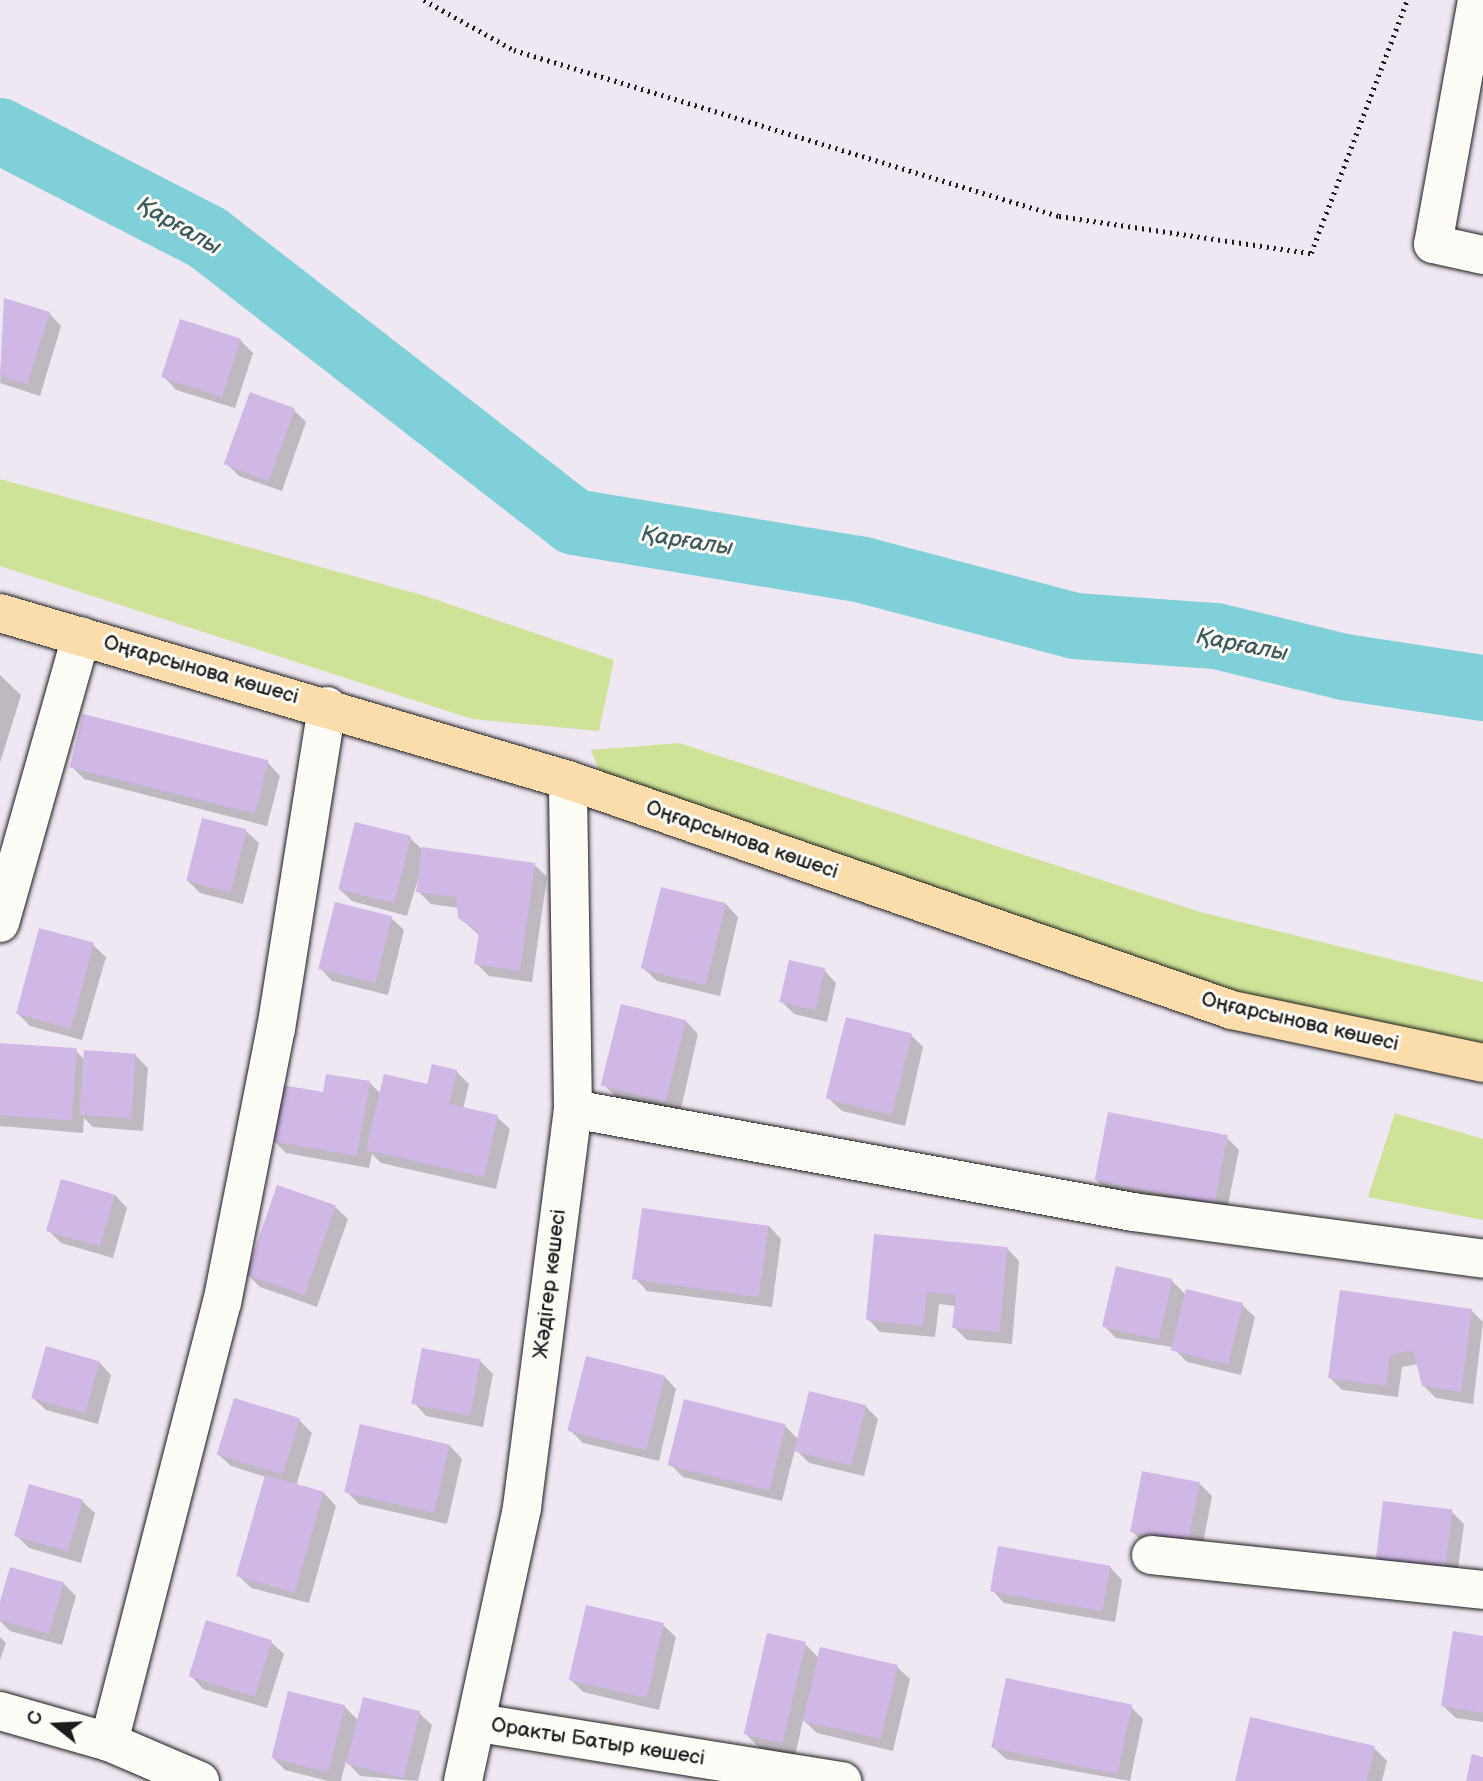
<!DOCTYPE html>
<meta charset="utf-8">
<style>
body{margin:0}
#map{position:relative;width:1483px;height:1781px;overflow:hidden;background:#efe7f2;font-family:"Balsamiq Sans",sans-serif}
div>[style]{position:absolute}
.green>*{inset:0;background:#cfe398}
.shadow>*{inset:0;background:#0003}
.river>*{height:66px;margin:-33px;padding:0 33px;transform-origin:33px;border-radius:33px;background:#7fd0d8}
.building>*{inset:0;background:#cfb7e6;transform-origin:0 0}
.path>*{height:4.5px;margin-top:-2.25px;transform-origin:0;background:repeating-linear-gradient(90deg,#1c1c1c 0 2px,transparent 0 7px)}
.roads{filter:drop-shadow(0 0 2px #1c1c1c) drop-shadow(0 0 2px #1c1c1c)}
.minor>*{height:38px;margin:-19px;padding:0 19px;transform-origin:19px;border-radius:19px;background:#fdfcf7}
.major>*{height:38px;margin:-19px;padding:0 19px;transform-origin:19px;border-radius:19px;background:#faddab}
span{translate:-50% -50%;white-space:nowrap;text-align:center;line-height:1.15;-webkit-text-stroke:6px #fdfcf7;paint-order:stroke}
.street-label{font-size:21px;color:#1c1c1c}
.water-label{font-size:23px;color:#3f5b5e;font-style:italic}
.north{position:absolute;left:21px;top:1690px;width:70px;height:70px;-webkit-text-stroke:5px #fdfcf7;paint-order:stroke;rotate:288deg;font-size:19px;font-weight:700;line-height:28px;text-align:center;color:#1c1c1c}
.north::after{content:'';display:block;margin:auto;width:24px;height:32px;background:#1c1c1c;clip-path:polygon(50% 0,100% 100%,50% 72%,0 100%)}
</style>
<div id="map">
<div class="green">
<div style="clip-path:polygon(0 479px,422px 595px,614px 660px,599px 731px,472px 719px,0 566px)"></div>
<div style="clip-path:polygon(679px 743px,1200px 912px,1483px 982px,1483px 1060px,1232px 1010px,608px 793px,591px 750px)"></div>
<div style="clip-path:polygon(1395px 1113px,1483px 1139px,1483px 1220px,1368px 1197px)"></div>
</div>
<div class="shadow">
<div style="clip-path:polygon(5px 300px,49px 313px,61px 326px,40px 396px,0 383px)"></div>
<div style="clip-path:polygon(240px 340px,253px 353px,235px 408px,176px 390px,164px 377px)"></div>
<div style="clip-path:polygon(294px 410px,306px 422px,282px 491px,239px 476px,226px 463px)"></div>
<div style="clip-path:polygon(0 675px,21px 695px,0 763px)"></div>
<div style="clip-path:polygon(268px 763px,280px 776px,267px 826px,84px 779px,71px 766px)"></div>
<div style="clip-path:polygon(246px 831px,259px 843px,243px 904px,200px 893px,188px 881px)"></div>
<div style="clip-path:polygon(410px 838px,424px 851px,535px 865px,547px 877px,532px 982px,489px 976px,476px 963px,480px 936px,460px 918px,459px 908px,431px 904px,418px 891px,421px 869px,407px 916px,352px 901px,339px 889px)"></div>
<div style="clip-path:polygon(726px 904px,738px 917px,720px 996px,657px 981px,644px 969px)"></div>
<div style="clip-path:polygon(391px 918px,404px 930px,388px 995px,332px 981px,320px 968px)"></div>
<div style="clip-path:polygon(93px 945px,106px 957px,82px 1040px,30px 1026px,17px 1013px)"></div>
<div style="clip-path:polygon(824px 970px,836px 983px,827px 1022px,794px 1014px,781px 1001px)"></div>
<div style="clip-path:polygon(686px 1021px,698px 1034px,680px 1113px,617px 1098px,604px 1085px)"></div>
<div style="clip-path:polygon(911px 1035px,923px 1047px,905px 1126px,842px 1111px,829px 1099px)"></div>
<div style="clip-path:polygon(0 1045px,76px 1051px,85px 1060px,135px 1055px,148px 1068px,143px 1131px,93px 1127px,84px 1118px,83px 1133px,0 1126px)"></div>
<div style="clip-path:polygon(456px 1071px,469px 1084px,463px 1109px,497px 1117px,510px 1129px,496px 1189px,381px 1163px,372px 1154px,369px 1168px,286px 1153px,274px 1141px,324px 1094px,370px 1083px,381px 1094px,428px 1086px)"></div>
<div style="clip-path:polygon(1227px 1138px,1239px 1150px,1226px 1215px,1109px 1192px,1096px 1180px)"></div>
<div style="clip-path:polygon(115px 1195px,127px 1208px,113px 1258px,61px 1243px,48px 1230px)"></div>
<div style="clip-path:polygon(335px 1207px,348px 1219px,317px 1307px,260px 1287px,248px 1275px)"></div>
<div style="clip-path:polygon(769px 1226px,781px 1239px,772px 1307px,647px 1291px,635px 1278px)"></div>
<div style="clip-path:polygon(1007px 1248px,1019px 1261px,1012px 1344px,967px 1340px,954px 1327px,956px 1306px,939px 1304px,935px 1337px,880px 1332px,868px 1319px)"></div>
<div style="clip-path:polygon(1172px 1281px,1187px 1296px,1242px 1305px,1255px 1317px,1241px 1375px,1187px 1362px,1172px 1347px,1116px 1338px,1103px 1325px)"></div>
<div style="clip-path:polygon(1471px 1310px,1483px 1322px,1473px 1404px,1436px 1398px,1423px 1385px,1418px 1364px,1402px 1367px,1398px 1397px,1342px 1390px,1329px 1377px)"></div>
<div style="clip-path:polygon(480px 1361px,493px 1374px,483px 1427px,426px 1416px,414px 1403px)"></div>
<div style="clip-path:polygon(99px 1362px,111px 1375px,98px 1424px,46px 1410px,33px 1398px)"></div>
<div style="clip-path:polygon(664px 1376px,676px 1389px,659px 1461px,583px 1443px,570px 1430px)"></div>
<div style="clip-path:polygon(865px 1406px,878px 1419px,864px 1476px,809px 1463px,795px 1449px,782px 1501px,683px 1477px,670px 1464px,785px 1426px,799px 1440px)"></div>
<div style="clip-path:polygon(299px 1420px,312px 1433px,296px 1486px,324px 1493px,336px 1506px,309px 1603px,251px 1588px,238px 1575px,266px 1477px,231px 1466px,218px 1454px)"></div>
<div style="clip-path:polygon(450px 1446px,462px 1459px,447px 1524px,359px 1504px,347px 1492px)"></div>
<div style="clip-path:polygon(1199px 1483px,1212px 1496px,1201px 1554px,1145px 1544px,1133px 1532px)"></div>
<div style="clip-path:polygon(82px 1501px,95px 1513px,81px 1563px,29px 1548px,16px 1535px)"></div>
<div style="clip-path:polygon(1451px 1511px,1464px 1524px,1456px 1584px,1389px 1575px)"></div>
<div style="clip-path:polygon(1110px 1567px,1122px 1580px,1115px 1622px,1004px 1603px,992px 1590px)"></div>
<div style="clip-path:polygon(11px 1569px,63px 1583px,76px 1596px,62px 1645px,10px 1631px,0 1621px)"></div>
<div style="clip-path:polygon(663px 1625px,676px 1637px,659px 1710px,583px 1692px,570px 1679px)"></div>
<div style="clip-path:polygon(0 1637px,6px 1643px,0 1660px)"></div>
<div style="clip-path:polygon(1483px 1638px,1483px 1722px,1456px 1718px,1443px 1706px)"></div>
<div style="clip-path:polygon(271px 1642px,284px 1654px,267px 1708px,203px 1689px,191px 1676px)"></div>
<div style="clip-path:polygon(805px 1644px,819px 1658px,897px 1667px,910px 1679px,893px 1751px,817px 1733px,803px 1720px,795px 1756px,759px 1748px,747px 1735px)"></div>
<div style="clip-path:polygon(344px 1706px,359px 1721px,419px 1713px,432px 1725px,418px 1781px,360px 1776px,346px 1761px,341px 1781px,328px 1781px,285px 1770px,273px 1758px)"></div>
<div style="clip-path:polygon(1131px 1707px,1143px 1719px,1130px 1781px,1006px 1759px,993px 1747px)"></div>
<div style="clip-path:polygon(1374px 1748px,1387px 1761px,1382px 1781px,1237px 1781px)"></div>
</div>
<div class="river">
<div style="left:0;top:131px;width:234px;rotate:27.2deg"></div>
<div style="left:208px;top:238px;width:463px;rotate:37.8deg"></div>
<div style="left:574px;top:522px;width:293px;rotate:9.4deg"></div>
<div style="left:863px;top:570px;width:219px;rotate:14.8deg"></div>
<div style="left:1075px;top:626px;width:141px;rotate:4.1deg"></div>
<div style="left:1216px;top:636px;width:132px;rotate:13.6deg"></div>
<div style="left:1344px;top:667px;width:141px;rotate:8.6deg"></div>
</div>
<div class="building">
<div style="clip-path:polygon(4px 298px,50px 312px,27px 384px,0 376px)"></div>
<div style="left:180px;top:319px;width:64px;height:61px;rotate:18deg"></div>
<div style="left:250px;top:392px;width:48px;height:77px;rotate:20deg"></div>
<div style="left:83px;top:714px;width:191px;height:55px;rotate:14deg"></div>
<div style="left:202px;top:818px;width:46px;height:65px;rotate:14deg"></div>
<div style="left:355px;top:822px;width:58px;height:69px;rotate:14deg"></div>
<div style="clip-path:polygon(422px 847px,535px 863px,520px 971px,474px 964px,479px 932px,458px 918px,456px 897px,416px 892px)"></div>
<div style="left:661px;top:887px;width:67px;height:84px;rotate:14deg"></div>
<div style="left:335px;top:902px;width:59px;height:69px;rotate:14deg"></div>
<div style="left:39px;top:928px;width:57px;height:89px;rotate:15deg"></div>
<div style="left:789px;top:960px;width:37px;height:43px;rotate:13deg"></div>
<div style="left:621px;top:1004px;width:67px;height:84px;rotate:14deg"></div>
<div style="left:846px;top:1017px;width:68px;height:84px;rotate:14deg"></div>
<div style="left:0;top:1043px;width:77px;height:72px;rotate:4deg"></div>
<div style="left:84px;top:1050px;width:52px;height:65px;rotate:4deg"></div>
<div style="clip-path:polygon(432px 1064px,457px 1070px,449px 1104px,498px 1115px,484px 1177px,366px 1150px,384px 1074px,427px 1084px)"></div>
<div style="clip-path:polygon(326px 1074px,370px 1081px,357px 1156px,272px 1141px,282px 1085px,323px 1092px)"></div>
<div style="left:1108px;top:1112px;width:122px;height:69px;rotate:11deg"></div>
<div style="left:61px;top:1179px;width:56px;height:54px;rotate:16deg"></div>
<div style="left:277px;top:1185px;width:62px;height:95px;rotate:19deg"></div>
<div style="left:642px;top:1208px;width:128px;height:72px;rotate:8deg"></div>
<div style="clip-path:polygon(874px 1234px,1007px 1247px,1000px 1332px,952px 1328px,956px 1295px,927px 1292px,923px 1326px,866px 1320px)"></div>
<div style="left:1116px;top:1266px;width:58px;height:62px;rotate:13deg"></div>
<div style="left:1186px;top:1289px;width:59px;height:63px;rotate:14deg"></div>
<div style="clip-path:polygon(1340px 1290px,1472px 1309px,1461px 1392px,1422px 1386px,1413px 1350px,1390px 1355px,1386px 1386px,1328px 1378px)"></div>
<div style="left:46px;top:1346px;width:56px;height:54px;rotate:16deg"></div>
<div style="left:422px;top:1348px;width:60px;height:57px;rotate:11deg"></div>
<div style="left:586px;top:1356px;width:81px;height:77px;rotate:14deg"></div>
<div style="left:809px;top:1391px;width:59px;height:62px;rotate:14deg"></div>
<div style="left:234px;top:1398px;width:69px;height:59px;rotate:17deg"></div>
<div style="left:684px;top:1399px;width:105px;height:68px;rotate:14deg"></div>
<div style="left:360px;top:1424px;width:92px;height:70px;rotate:13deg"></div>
<div style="left:1142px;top:1471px;width:59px;height:62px;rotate:11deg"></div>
<div style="left:265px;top:1475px;width:61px;height:105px;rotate:16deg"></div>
<div style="left:29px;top:1484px;width:56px;height:54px;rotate:16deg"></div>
<div style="left:1383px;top:1501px;width:70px;height:63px;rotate:7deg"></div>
<div style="left:998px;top:1546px;width:114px;height:46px;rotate:10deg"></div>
<div style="left:10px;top:1567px;width:56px;height:54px;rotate:16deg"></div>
<div style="left:586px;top:1605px;width:80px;height:77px;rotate:13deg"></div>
<div style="left:206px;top:1620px;width:69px;height:59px;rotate:17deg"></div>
<div style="clip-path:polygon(1453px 1631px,1483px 1636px,1483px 1713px,1441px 1706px)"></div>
<div style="left:767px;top:1633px;width:40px;height:104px;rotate:13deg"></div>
<div style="left:820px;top:1647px;width:80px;height:76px;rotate:13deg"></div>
<div style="left:1006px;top:1678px;width:129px;height:71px;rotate:12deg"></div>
<div style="left:288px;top:1691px;width:59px;height:69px;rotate:14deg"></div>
<div style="left:363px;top:1697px;width:59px;height:69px;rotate:14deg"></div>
<div style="clip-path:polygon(1250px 1717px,1375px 1746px,1367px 1781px,1235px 1781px)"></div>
<div style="clip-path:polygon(1472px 1754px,1483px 1757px,1483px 1781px,1466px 1781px)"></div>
</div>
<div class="path">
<div style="left:424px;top:0;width:103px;rotate:29.1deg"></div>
<div style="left:514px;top:50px;width:570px;rotate:16.94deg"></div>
<div style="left:1059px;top:216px;width:255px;rotate:8.4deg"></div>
<div style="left:1311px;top:253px;width:271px;rotate:-69.2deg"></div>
</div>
<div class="roads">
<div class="minor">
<div style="left:1477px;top:0;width:248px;rotate:100.2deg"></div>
<div style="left:1433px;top:244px;width:51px;rotate:12.4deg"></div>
<div style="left:0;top:923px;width:298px;rotate:-74.2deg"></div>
<div style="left:573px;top:1109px;width:569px;rotate:10.42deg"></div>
<div style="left:1133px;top:1212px;width:353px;rotate:7.6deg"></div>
<div style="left:1151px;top:1555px;width:334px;rotate:6deg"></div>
<div style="left:0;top:1711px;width:113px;rotate:15.9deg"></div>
<div style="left:109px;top:1742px;width:99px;rotate:23.2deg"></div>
<div style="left:479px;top:1723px;width:368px;rotate:9.1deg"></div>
<div style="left:109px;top:1742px;width:453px;rotate:-75.6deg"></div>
<div style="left:222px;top:1303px;width:279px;rotate:-78.9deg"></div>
<div style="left:276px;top:1029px;width:327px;rotate:-81deg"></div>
<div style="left:463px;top:1781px;width:280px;rotate:-77.8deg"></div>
<div style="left:522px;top:1507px;width:401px;rotate:-82.7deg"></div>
<div style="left:573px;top:1109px;width:329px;rotate:-90.9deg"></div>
</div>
<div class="major">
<div style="left:0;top:613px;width:592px;rotate:16.38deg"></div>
<div style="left:568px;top:780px;width:703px;rotate:19.11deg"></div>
<div style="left:1232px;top:1010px;width:257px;rotate:11.9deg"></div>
</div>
</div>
<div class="street-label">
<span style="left:201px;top:670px;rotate:16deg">Оңғарсынова көшесі</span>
<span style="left:742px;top:840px;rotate:19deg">Оңғарсынова көшесі</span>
<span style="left:1300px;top:1022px;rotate:13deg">Оңғарсынова көшесі</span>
<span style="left:550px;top:1284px;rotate:-83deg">Жәдігер көшесі</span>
<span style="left:598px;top:1742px;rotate:9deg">Оракты Батыр көшесі</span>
</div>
<div class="water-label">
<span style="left:179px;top:226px;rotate:30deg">Қарғалы</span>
<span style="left:687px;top:541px;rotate:9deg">Қарғалы</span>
<span style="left:1242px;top:645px;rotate:11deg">Қарғалы</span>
</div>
<div class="north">С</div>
</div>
